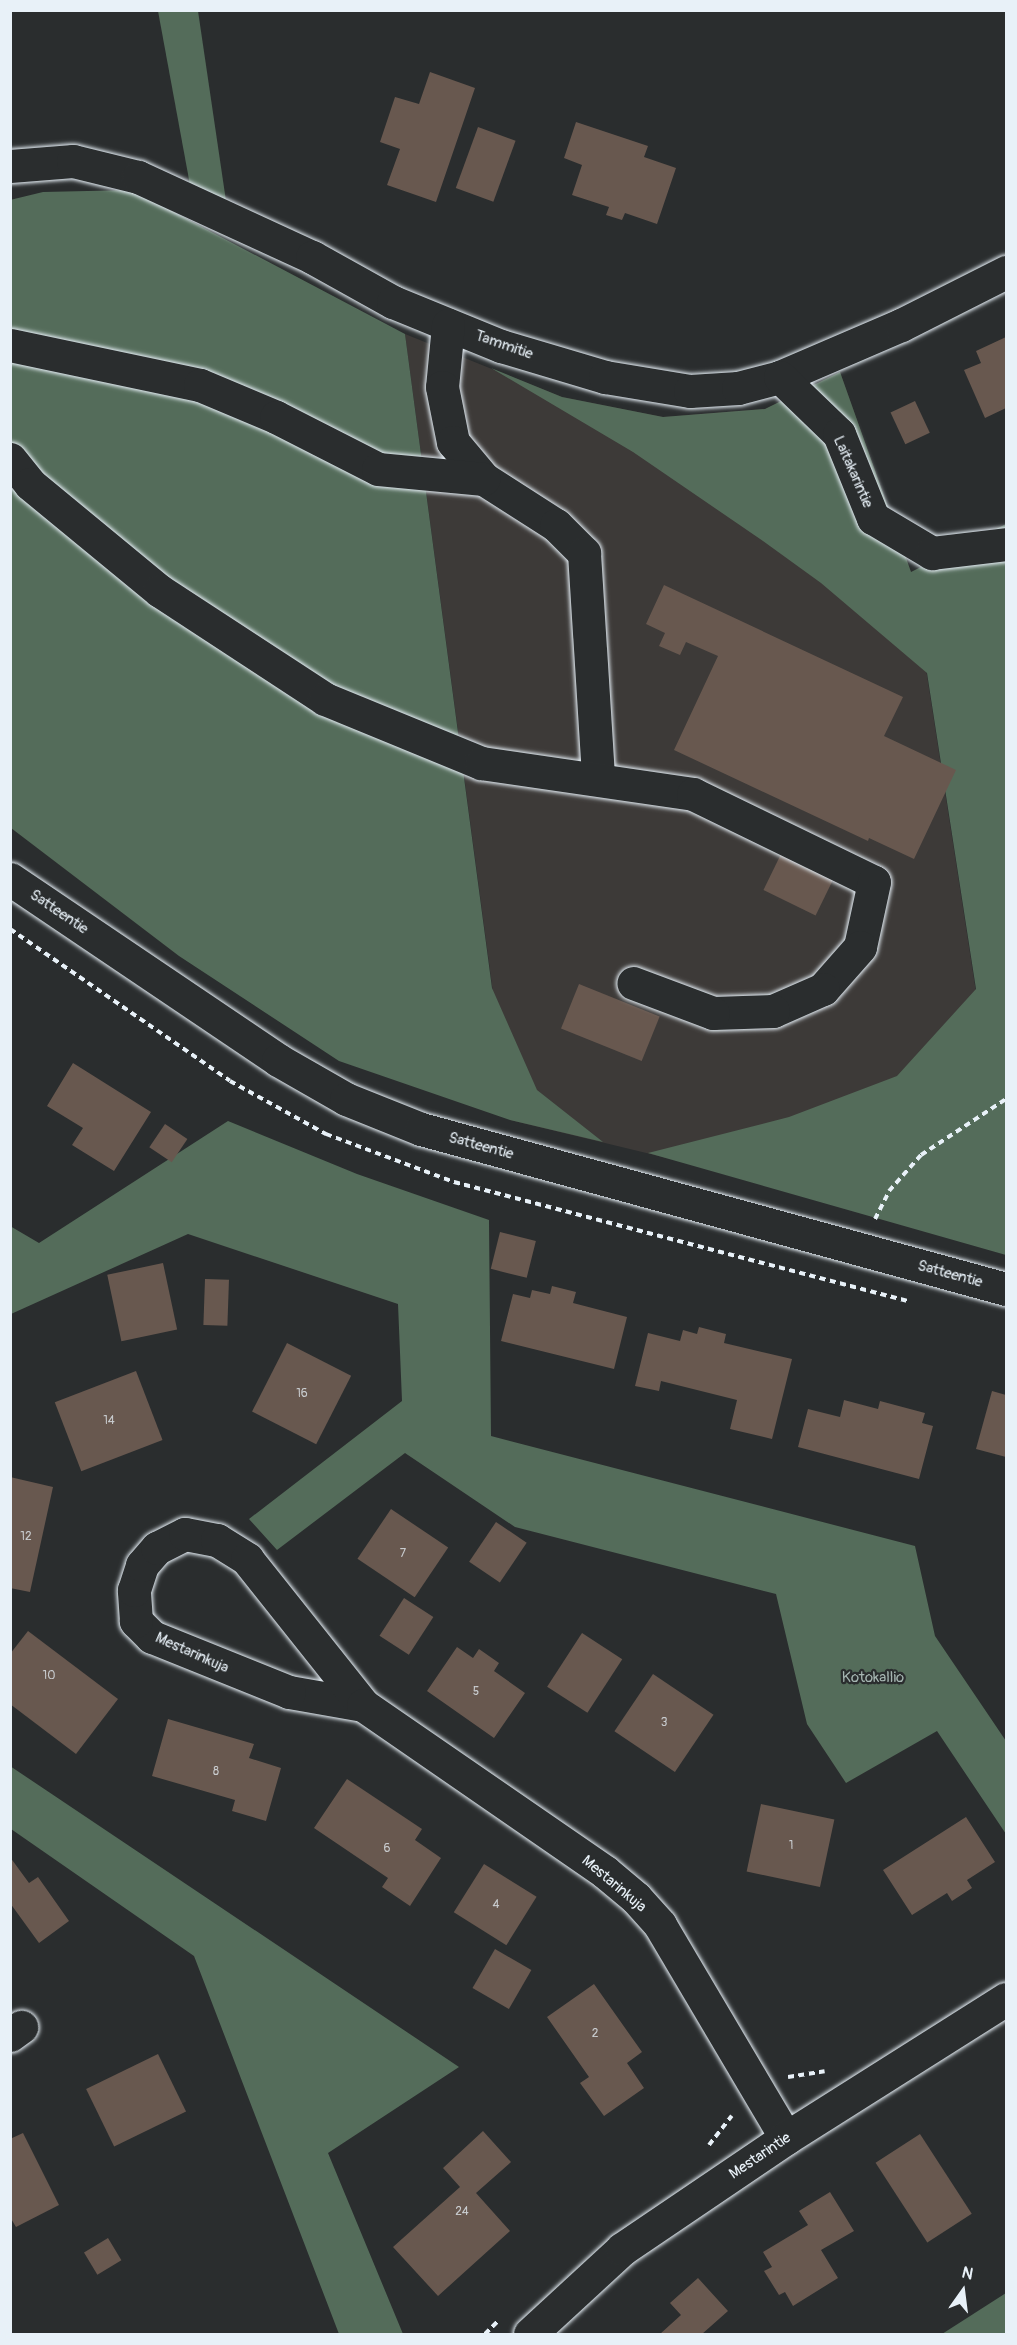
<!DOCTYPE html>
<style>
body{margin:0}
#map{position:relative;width:1017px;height:2345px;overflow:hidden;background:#2a2d2e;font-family:Pangolin,sans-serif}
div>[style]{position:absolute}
.built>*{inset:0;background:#3d3a38}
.green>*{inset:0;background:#546c5a}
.building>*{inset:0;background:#68584f;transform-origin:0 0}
.path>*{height:4px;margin-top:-2px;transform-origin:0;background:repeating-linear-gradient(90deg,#e8f1f8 0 6px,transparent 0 10.5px)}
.roads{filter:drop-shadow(0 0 2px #e8f1f8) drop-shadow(0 0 2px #e8f1f8)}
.minor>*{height:33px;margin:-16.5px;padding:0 16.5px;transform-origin:16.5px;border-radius:16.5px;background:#2a2d2e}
span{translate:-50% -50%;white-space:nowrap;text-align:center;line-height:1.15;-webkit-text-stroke:4.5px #2a2d2e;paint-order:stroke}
.number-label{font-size:12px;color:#c8cbce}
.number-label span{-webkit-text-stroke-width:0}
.street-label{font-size:15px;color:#e8f1f8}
.park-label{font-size:15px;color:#a5b5b1}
.frame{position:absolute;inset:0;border:12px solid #e8f1f8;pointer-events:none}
.north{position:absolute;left:933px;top:2261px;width:60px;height:60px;-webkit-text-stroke:4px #2a2d2e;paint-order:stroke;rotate:14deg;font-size:16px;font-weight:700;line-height:24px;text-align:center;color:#e8f1f8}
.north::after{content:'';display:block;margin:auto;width:21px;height:27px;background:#e8f1f8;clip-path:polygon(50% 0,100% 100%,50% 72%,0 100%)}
</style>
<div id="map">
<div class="built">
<div style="clip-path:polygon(405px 334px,562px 397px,663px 417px,765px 409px,840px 372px,911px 572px,1006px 1186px,1006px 1240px,510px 1120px)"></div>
</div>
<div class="green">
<div style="clip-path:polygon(158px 11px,198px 11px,226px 201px,190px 185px)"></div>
<div style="clip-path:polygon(132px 190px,405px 334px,492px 988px,537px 1090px,603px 1142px,510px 1120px,339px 1061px,179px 956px,11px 828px,10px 200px,43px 192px)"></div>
<div style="clip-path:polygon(491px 368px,562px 397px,663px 417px,765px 409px,840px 372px,911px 572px,1006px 524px,1006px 1255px,648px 1153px,789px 1117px,897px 1076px,976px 989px,927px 673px,821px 583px,763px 541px,633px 452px)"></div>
<div style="clip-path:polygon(228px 1121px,357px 1174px,489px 1220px,491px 1436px,915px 1546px,935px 1636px,1006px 1741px,1006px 1834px,937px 1731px,846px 1783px,807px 1724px,776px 1594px,515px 1527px,405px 1453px,277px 1550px,249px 1519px,402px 1401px,398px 1304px,188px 1234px,11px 1314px,10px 1226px,39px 1243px)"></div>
<div style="clip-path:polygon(10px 1766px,459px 2067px,328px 2153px,403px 2334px,339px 2334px,194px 1956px,11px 1829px)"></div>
<div style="clip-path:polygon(1006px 2293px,1006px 2334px,942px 2334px)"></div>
</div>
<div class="building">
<div style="clip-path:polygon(430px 72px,475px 88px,436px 202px,387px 185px,400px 149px,380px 142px,395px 97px,419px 104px)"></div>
<div style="clip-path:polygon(576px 122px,648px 146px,644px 157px,676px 168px,657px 224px,625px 213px,622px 220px,606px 215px,609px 207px,572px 195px,582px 165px,564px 158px)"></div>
<div style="left:478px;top:127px;width:40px;height:65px;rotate:20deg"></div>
<div style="clip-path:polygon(1006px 337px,1006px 408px,985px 418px,964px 370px,981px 363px,976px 351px)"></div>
<div style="left:915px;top:401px;width:35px;height:27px;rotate:65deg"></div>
<div style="clip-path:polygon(664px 585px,903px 697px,884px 736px,956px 770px,914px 859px,869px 838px,868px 841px,674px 750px,718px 656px,686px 642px,680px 655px,659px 646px,665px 633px,646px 624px)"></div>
<div style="left:781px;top:854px;width:58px;height:40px;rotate:26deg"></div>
<div style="left:579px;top:984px;width:87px;height:48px;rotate:22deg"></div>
<div style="clip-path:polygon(73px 1063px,151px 1112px,114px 1171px,72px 1145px,83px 1128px,47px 1106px)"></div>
<div style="left:165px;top:1124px;width:27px;height:28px;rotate:34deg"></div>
<div style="left:500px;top:1232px;width:37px;height:38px;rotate:14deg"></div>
<div style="left:163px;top:1263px;width:68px;height:57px;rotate:78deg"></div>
<div style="left:205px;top:1279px;width:24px;height:46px;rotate:2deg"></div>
<div style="clip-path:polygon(552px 1286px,576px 1292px,573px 1303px,627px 1317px,614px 1369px,501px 1341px,513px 1294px,530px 1298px,532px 1290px,550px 1294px)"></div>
<div style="clip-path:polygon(699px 1327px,726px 1334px,724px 1343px,792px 1359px,772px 1439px,730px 1429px,737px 1400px,661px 1381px,659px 1391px,635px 1386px,648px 1333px,680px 1341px,683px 1330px,697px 1334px)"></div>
<div style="left:287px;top:1343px;width:72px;height:77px;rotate:27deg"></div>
<div style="left:136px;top:1371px;width:74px;height:87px;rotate:69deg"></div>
<div style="clip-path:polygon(992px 1391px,1006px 1395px,1006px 1457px,976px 1449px)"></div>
<div style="clip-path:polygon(844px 1400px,878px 1409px,880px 1401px,925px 1413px,922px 1423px,933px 1426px,919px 1479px,798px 1447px,808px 1409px,840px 1417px)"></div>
<div style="clip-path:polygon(10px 1477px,53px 1487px,30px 1592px,10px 1588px)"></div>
<div style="left:391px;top:1509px;width:69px;height:60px;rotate:34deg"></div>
<div style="left:496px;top:1522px;width:37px;height:48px;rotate:34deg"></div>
<div style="left:404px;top:1598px;width:35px;height:45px;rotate:33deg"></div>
<div style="clip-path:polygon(28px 1631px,118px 1699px,76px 1754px,10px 1704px,10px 1654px)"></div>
<div style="left:582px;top:1633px;width:48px;height:64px;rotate:33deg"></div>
<div style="clip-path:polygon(457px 1647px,473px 1658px,479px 1649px,499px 1663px,494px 1671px,525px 1693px,494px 1738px,427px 1691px)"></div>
<div style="left:653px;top:1674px;width:73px;height:69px;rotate:34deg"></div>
<div style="clip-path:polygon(168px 1719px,254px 1744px,249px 1758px,281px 1768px,266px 1821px,232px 1811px,235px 1800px,152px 1776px)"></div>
<div style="clip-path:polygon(347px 1779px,422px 1829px,415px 1840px,441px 1858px,410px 1906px,382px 1887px,388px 1878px,314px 1828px)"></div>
<div style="left:761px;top:1804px;width:75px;height:69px;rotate:12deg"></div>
<div style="clip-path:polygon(966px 1817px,995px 1862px,967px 1880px,972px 1888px,952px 1901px,947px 1893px,912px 1915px,883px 1870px)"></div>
<div style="clip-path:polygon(10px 1857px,29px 1883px,38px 1877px,69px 1921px,39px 1943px,10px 1903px)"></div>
<div style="left:484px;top:1864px;width:62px;height:57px;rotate:32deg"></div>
<div style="left:495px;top:1949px;width:42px;height:45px;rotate:30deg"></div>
<div style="clip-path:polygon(594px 1984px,642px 2052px,627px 2063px,644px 2088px,604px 2116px,580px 2083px,589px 2077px,547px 2017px)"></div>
<div style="left:158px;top:2054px;width:64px;height:80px;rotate:64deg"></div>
<div style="clip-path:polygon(483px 2131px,511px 2162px,476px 2193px,510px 2231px,438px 2296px,393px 2247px,460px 2187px,443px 2168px)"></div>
<div style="clip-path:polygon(23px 2133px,59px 2205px,16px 2227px,10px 2217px,10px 2139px)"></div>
<div style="left:920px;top:2134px;width:95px;height:53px;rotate:57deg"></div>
<div style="clip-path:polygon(830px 2192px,854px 2231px,821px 2250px,838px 2278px,793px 2306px,785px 2292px,779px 2295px,764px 2271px,772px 2267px,763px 2252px,808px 2225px,799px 2211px)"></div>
<div style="left:108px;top:2238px;width:26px;height:28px;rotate:59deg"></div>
<div style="clip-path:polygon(698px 2278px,728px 2311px,702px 2334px,660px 2334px,681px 2315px,670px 2303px)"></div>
</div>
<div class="path">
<div style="left:10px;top:929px;width:267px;rotate:34.6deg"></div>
<div style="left:230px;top:1081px;width:110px;rotate:28.9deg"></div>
<div style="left:326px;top:1134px;width:137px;rotate:20.6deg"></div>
<div style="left:454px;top:1182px;width:472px;rotate:14.7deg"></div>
<div style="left:875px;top:1219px;width:31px;rotate:-63deg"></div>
<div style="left:889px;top:1191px;width:48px;rotate:-48.4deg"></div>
<div style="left:921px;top:1155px;width:102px;rotate:-33.4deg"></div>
<div style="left:788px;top:2077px;width:37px;rotate:-9deg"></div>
<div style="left:709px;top:2145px;width:37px;rotate:-52deg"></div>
<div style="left:485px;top:2334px;width:17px;rotate:-45deg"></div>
</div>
<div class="roads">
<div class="minor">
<div style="left:10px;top:166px;width:63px;rotate:-4.5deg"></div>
<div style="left:73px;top:161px;width:67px;rotate:13.8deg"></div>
<div style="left:138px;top:177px;width:192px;rotate:24.7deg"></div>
<div style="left:312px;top:257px;width:93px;rotate:29.1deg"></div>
<div style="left:393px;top:302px;width:117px;rotate:22.2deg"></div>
<div style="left:501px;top:346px;width:109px;rotate:16.6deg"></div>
<div style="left:605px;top:377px;width:86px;rotate:9.4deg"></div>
<div style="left:690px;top:391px;width:48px;rotate:-3.6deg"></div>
<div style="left:738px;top:388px;width:43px;rotate:-14.7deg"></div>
<div style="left:780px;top:377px;width:132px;rotate:-23.3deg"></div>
<div style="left:901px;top:325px;width:118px;rotate:-26.8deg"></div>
<div style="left:448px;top:325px;width:62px;rotate:95.5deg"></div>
<div style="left:442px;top:387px;width:56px;rotate:78.7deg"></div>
<div style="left:453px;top:442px;width:48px;rotate:50deg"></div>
<div style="left:484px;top:479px;width:85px;rotate:32.6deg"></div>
<div style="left:556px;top:525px;width:40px;rotate:45deg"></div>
<div style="left:584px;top:553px;width:225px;rotate:86.4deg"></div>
<div style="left:10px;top:345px;width:194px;rotate:11.9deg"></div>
<div style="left:200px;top:385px;width:82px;rotate:22.8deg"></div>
<div style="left:276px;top:417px;width:114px;rotate:27deg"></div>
<div style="left:378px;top:469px;width:106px;rotate:5.4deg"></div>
<div style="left:780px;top:377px;width:82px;rotate:44deg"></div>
<div style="left:839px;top:434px;width:91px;rotate:68deg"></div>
<div style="left:873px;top:518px;width:69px;rotate:30.7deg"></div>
<div style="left:932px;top:553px;width:75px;rotate:-6.9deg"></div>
<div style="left:10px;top:459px;width:32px;rotate:51deg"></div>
<div style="left:30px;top:484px;width:168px;rotate:39.5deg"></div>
<div style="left:160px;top:591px;width:197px;rotate:33.2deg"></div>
<div style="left:325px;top:699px;width:169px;rotate:22.3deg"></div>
<div style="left:481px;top:763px;width:214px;rotate:8.3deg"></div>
<div style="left:693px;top:794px;width:201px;rotate:25.9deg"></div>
<div style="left:874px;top:882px;width:66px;rotate:102.2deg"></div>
<div style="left:860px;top:947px;width:56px;rotate:131.4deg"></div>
<div style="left:823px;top:989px;width:55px;rotate:156.3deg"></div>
<div style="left:773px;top:1011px;width:60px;rotate:178.1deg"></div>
<div style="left:713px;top:1013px;width:85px;rotate:-159.4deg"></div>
<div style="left:10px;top:879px;width:323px;rotate:34deg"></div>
<div style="left:278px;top:1060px;width:78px;rotate:29.8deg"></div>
<div style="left:346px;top:1099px;width:81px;rotate:21.8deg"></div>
<div style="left:421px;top:1129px;width:606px;rotate:15.3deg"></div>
<div style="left:363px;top:1705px;width:75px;rotate:-170deg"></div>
<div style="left:289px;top:1692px;width:148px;rotate:-158.1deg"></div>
<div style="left:152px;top:1637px;width:23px;rotate:-135deg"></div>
<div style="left:136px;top:1621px;width:31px;rotate:-94deg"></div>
<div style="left:134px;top:1590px;width:26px;rotate:-72deg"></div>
<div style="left:142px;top:1565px;width:23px;rotate:-49deg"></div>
<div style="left:157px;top:1548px;width:31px;rotate:-27deg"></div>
<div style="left:185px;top:1534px;width:33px;rotate:11deg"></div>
<div style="left:217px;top:1540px;width:36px;rotate:32deg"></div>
<div style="left:247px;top:1559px;width:186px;rotate:51.5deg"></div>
<div style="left:363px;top:1705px;width:294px;rotate:34.6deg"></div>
<div style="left:605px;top:1872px;width:40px;rotate:40deg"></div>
<div style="left:636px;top:1898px;width:36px;rotate:48deg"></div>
<div style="left:660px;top:1925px;width:247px;rotate:59.4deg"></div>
<div style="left:10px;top:2035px;width:14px;rotate:-36deg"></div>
<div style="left:530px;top:2334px;width:125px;rotate:-42.7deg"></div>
<div style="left:622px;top:2249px;width:198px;rotate:-34.1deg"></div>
<div style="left:786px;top:2138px;width:260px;rotate:-32.3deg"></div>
</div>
</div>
<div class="number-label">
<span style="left:302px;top:1394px">16</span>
<span style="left:109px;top:1421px">14</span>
<span style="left:26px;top:1537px">12</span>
<span style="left:403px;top:1554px">7</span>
<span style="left:49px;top:1676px">10</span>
<span style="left:476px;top:1692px">5</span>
<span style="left:664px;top:1723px">3</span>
<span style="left:216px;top:1772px">8</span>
<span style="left:791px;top:1846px">1</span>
<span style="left:387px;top:1849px">6</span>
<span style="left:496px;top:1905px">4</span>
<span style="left:595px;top:2034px">2</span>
<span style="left:462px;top:2212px">24</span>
</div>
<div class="street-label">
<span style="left:504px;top:345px;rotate:19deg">Tammitie</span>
<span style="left:853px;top:472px;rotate:66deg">Laitakarintie</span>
<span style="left:59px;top:912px;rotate:34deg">Satteentie</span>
<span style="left:481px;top:1146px;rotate:15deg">Satteentie</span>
<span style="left:950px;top:1274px;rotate:15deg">Satteentie</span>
<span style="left:192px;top:1653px;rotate:24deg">Mestarinkuja</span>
<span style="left:614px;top:1884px;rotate:40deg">Mestarinkuja</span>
<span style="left:760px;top:2156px;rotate:-34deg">Mestarintie</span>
</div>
<div class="park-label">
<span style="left:873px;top:1678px">Kotokallio</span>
</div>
<div class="frame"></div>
<div class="north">N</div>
</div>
